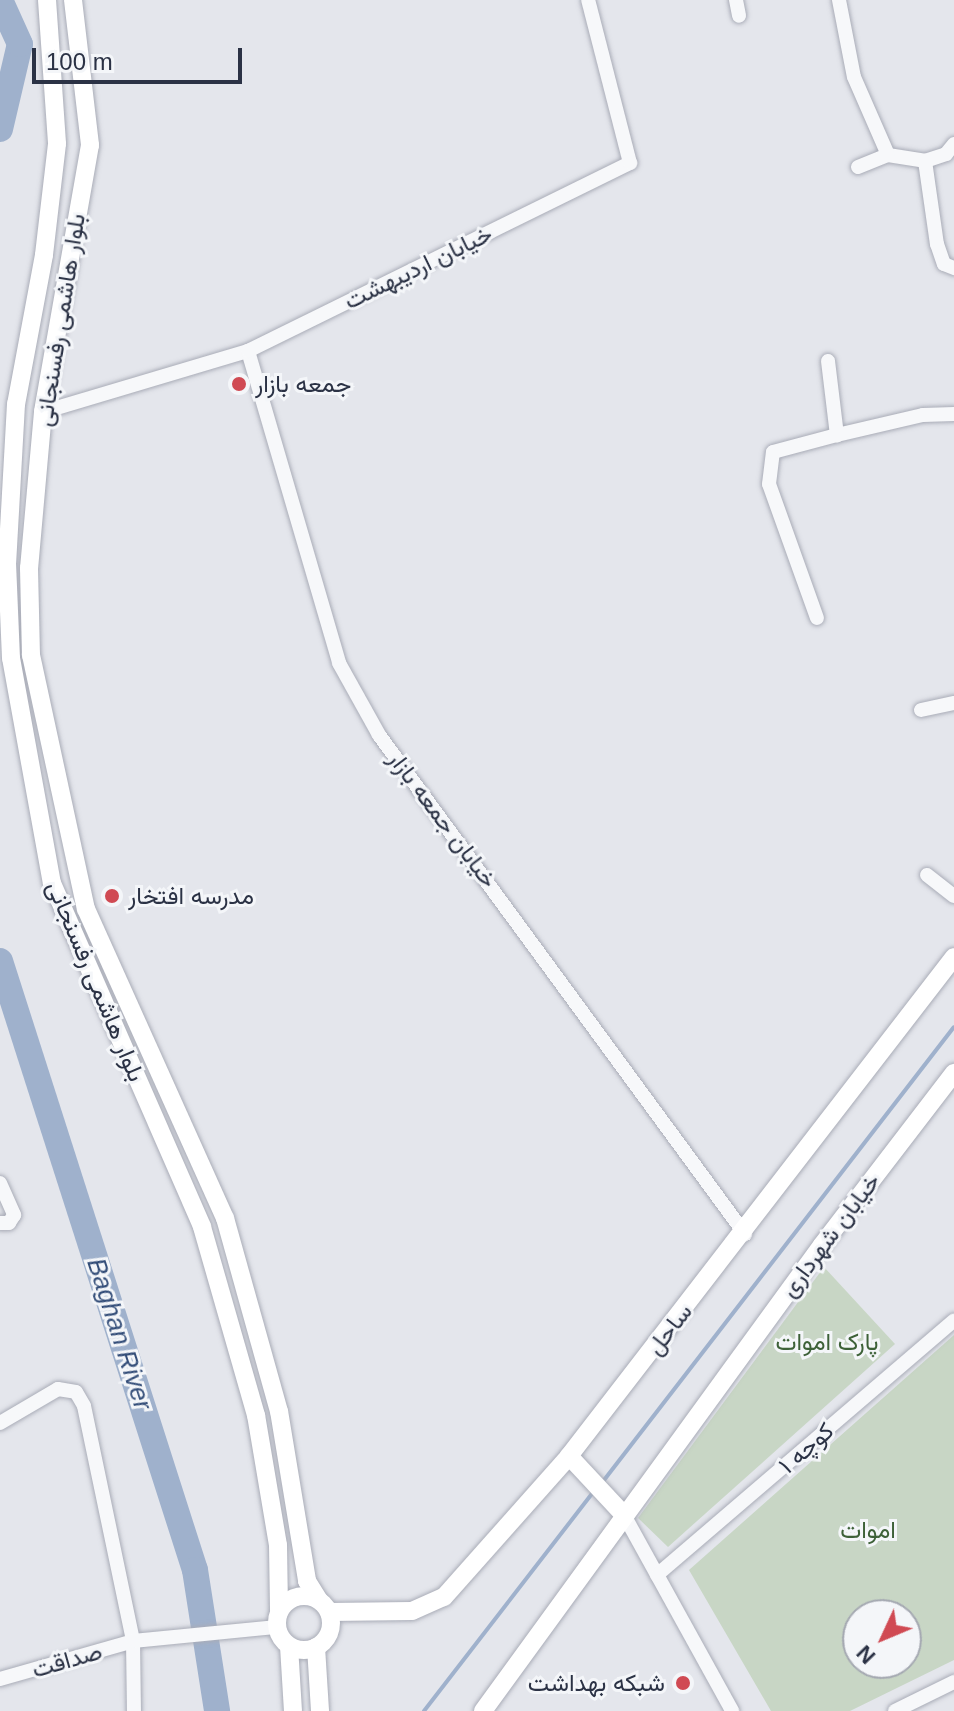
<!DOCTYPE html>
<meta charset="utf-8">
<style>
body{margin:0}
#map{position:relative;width:954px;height:1711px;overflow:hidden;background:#e4e6ec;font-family:Arial,Vazirmatn,sans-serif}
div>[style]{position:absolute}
.green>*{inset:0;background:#c8d6c5}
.stream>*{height:4px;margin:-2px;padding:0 2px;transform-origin:2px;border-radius:2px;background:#9fb1cc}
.river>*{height:26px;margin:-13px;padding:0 13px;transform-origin:13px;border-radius:13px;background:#9fb1cc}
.roads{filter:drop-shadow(0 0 2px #a9acb7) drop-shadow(0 0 2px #a9acb7)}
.minor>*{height:14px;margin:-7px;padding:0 7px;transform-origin:7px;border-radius:7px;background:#f7f8fa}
.major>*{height:18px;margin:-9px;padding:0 9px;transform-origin:9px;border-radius:9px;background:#fff}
.major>.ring{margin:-9px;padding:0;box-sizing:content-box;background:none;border:18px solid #fff;border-radius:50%}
.dots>*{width:22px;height:22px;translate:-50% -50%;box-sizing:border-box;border:4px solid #f4f6f9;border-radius:50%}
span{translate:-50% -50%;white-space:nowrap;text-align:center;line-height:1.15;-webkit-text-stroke:6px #f4f6f9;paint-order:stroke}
.street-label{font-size:24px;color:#2b3245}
.poi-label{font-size:24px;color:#2b3245}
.left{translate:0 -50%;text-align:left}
.right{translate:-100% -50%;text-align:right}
.park-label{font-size:24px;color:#3d6138}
.water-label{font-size:26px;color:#344e79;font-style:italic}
.north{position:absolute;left:842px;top:1599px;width:80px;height:80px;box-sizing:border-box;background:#f4f6f9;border:2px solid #a4a8b1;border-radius:50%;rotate:226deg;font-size:22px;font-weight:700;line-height:32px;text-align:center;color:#2b3245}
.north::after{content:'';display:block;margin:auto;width:28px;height:36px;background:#d04a53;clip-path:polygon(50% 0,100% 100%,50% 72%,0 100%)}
.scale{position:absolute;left:32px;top:48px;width:210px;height:36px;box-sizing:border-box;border:4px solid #2b3245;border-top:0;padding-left:10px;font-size:24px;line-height:28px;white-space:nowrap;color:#2b3245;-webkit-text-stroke:6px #f4f6f9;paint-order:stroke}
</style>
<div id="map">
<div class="green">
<div style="clip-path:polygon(824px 1267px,895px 1344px,668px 1547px,638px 1518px)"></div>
<div style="clip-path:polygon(evenodd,954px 1335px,954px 1660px,850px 1711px,771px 1711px,689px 1570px,954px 1335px,906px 1615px,906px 1663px,858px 1663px,858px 1615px,906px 1615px)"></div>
</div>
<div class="stream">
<div style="left:601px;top:1484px;width:577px;rotate:-52.32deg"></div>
<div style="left:424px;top:1711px;width:279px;rotate:-52.3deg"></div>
</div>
<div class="river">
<div style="left:0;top:129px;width:87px;rotate:-76.8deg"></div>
<div style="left:20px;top:44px;width:48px;rotate:-114.4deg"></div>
<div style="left:0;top:961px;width:639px;rotate:72.25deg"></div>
<div style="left:195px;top:1570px;width:143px;rotate:81.1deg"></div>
</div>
<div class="roads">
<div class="minor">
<div style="left:736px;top:0;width:16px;rotate:79deg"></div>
<div style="left:839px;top:0;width:78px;rotate:79deg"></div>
<div style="left:854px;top:77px;width:85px;rotate:66.4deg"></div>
<div style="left:888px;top:155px;width:37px;rotate:9deg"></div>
<div style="left:925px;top:161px;width:84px;rotate:81.8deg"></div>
<div style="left:937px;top:244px;width:21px;rotate:71deg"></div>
<div style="left:944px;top:264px;width:11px;rotate:22deg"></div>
<div style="left:925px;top:161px;width:22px;rotate:-18deg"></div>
<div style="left:946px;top:154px;width:13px;rotate:-51deg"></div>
<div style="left:858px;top:167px;width:32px;rotate:-22deg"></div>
<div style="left:248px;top:351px;width:325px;rotate:73.7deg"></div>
<div style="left:339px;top:663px;width:82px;rotate:60.9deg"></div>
<div style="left:379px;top:735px;width:619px;rotate:53.74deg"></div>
<div style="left:828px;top:361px;width:75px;rotate:83.1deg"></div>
<div style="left:837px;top:435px;width:88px;rotate:-13.1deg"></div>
<div style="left:923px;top:415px;width:31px;rotate:-2deg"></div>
<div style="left:43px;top:412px;width:214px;rotate:-16.6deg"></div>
<div style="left:248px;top:351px;width:426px;rotate:-26.2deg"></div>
<div style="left:630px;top:163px;width:168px;rotate:-104.4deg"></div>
<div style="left:817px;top:618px;width:142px;rotate:-109.7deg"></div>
<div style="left:769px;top:484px;width:32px;rotate:-83deg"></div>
<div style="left:773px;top:452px;width:66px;rotate:-14.9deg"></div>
<div style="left:921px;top:710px;width:34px;rotate:-12deg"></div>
<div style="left:927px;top:875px;width:34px;rotate:38deg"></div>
<div style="left:0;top:1183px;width:35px;rotate:66deg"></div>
<div style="left:14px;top:1215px;width:9px;rotate:122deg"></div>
<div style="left:9px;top:1223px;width:9px;rotate:180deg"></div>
<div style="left:0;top:1423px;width:67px;rotate:-30.4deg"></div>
<div style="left:58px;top:1389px;width:18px;rotate:9deg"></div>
<div style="left:76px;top:1392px;width:16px;rotate:60deg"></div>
<div style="left:84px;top:1406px;width:240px;rotate:78.2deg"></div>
<div style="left:133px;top:1641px;width:70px;rotate:89.2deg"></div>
<div style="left:624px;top:1515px;width:224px;rotate:61.1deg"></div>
<div style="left:657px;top:1575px;width:391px;rotate:-40.6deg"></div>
<div style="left:0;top:1679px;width:138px;rotate:-15.9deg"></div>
<div style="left:133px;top:1641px;width:145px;rotate:-5.6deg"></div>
<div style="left:895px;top:1711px;width:66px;rotate:-26.2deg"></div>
</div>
<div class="major">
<div style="left:47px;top:0;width:144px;rotate:86deg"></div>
<div style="left:57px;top:144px;width:112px;rotate:96.7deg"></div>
<div style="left:44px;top:255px;width:152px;rotate:100.6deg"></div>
<div style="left:16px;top:404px;width:159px;rotate:93.2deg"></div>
<div style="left:7px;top:563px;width:95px;rotate:87.6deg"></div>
<div style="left:11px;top:658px;width:229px;rotate:79.7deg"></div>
<div style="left:52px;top:883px;width:375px;rotate:66.4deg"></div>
<div style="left:202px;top:1227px;width:196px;rotate:74deg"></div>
<div style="left:256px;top:1415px;width:132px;rotate:80.4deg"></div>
<div style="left:278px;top:1545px;width:67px;rotate:89.1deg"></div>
<div style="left:73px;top:0;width:146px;rotate:83.3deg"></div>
<div style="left:90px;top:145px;width:271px;rotate:100deg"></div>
<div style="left:43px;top:412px;width:157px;rotate:95.1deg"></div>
<div style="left:29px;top:568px;width:87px;rotate:88.7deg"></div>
<div style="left:31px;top:655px;width:260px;rotate:77.8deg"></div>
<div style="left:86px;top:909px;width:339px;rotate:65.8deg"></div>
<div style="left:225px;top:1218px;width:200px;rotate:74.4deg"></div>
<div style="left:279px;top:1411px;width:172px;rotate:80.6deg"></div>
<div style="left:307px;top:1581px;width:22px;rotate:58deg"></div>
<div style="left:569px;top:1456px;width:81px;rotate:47deg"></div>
<div class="ring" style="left:277px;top:1596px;width:36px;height:36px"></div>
<div style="left:329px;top:1612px;width:83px;rotate:-0.7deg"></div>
<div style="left:412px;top:1611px;width:35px;rotate:-24deg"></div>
<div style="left:444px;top:1597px;width:188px;rotate:-48.4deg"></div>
<div style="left:569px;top:1456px;width:630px;rotate:-52.35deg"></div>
<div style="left:289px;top:1646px;width:65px;rotate:86.5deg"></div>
<div style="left:316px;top:1647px;width:64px;rotate:86.4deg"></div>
<div style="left:483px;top:1711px;width:576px;rotate:-53.97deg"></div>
<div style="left:822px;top:1245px;width:217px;rotate:-52.5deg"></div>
</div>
</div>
<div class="dots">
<div style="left:239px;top:384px;background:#d04a53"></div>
<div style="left:112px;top:896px;background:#d04a53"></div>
<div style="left:683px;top:1683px;background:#d04a53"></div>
</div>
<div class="street-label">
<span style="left:418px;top:267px;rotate:-26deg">خیابان اردیبهشت</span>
<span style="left:60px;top:320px;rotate:-81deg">بلوار هاشمی رفسنجانی</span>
<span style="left:443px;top:819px;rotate:53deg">خیابان جمعه بازار</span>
<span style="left:96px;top:981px;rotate:67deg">بلوار هاشمی رفسنجانی</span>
<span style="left:830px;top:1235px;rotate:-53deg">خیابان شهرداری</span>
<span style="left:669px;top:1329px;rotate:-52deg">ساحل</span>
<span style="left:806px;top:1448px;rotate:-41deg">کوچه ۱</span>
<span style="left:67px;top:1660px;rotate:-16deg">صداقت</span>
</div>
<div class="poi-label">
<span class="left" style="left:255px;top:384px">جمعه بازار</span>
<span class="left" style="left:128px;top:896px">مدرسه افتخار</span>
<span class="right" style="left:665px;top:1683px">شبکه بهداشت</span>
</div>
<div class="park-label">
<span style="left:827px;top:1342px">پارک اموات</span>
<span style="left:868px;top:1530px">اموات</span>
</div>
<div class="water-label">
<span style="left:119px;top:1334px;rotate:72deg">Baghan River</span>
</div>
<div class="north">N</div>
<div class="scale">100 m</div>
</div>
